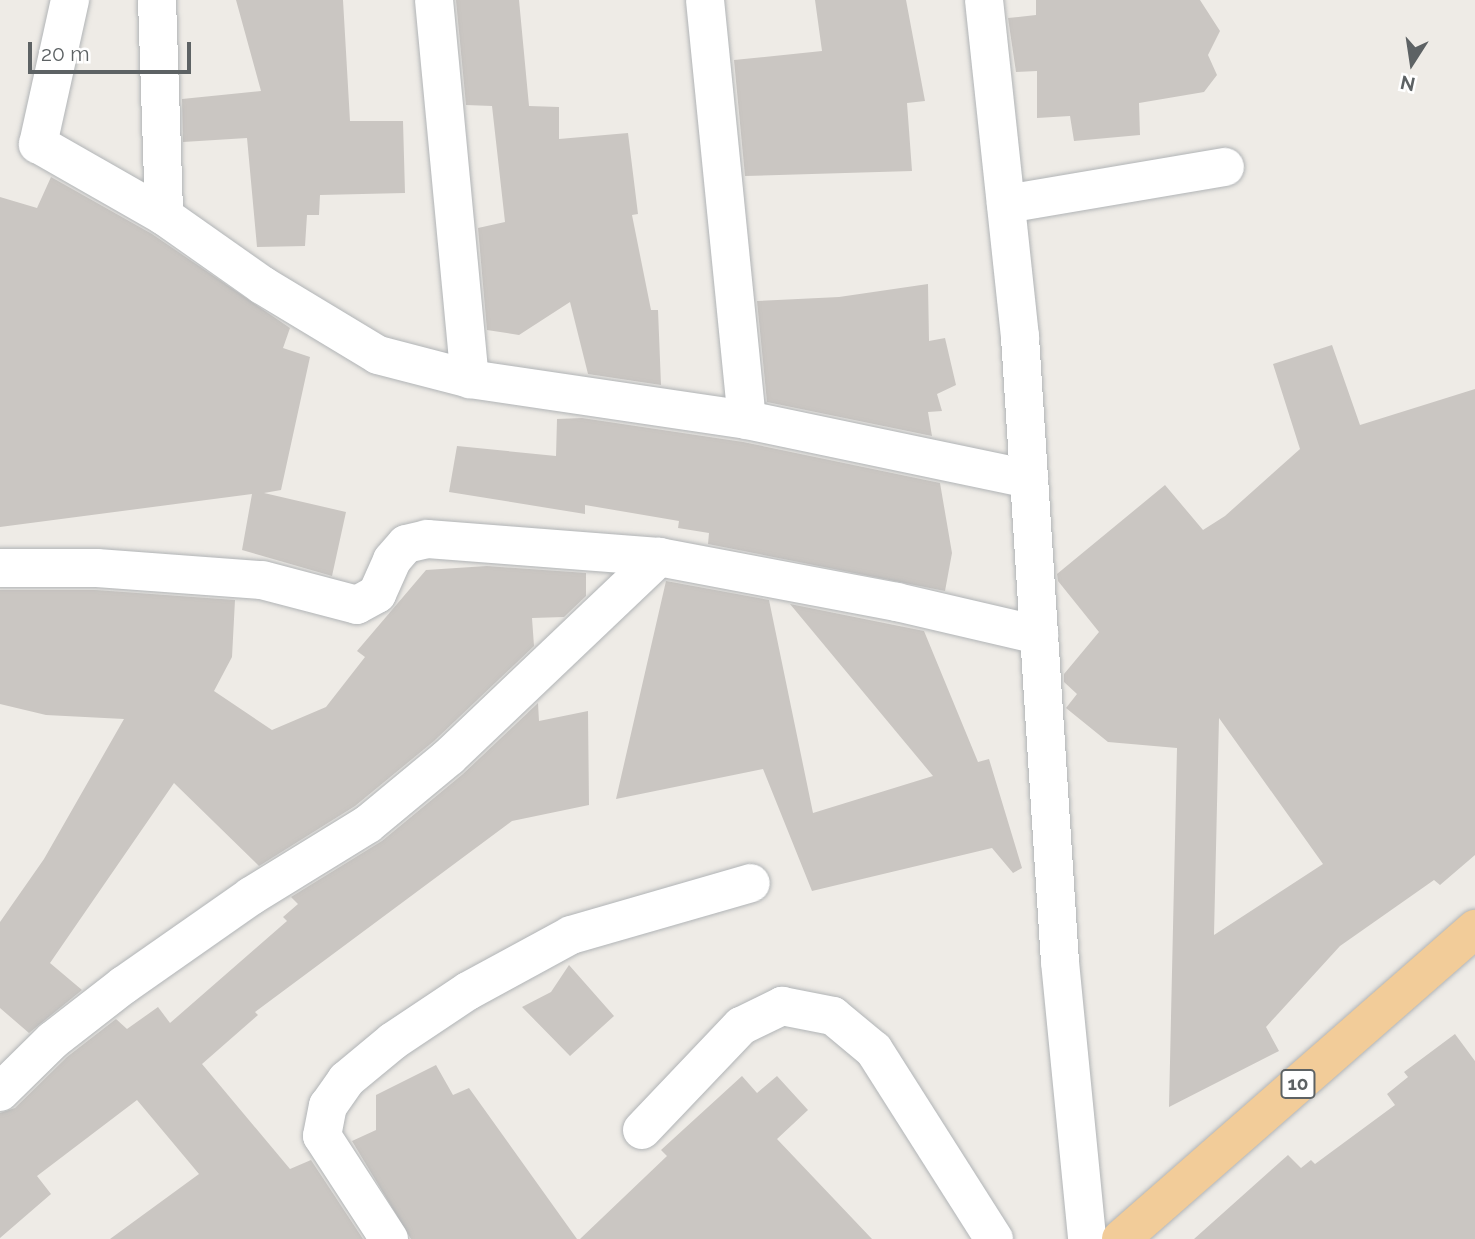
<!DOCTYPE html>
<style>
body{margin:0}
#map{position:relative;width:1475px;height:1239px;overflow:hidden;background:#eeebe6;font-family:Raleway,sans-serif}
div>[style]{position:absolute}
.building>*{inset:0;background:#cac6c2}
.roads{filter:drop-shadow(0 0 2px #b1b4b6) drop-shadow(0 0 2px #b1b4b6)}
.minor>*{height:38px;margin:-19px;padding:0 19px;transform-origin:19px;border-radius:19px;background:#fff}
.highway>*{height:38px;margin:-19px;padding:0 19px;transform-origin:19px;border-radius:19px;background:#f2cc99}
span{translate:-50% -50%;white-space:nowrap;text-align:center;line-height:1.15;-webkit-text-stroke:7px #fff;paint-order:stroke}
.shield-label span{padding:2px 5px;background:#fff;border:2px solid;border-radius:5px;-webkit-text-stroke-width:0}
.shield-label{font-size:19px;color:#5d6264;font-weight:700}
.north{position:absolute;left:1377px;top:28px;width:70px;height:70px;-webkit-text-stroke:5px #fff;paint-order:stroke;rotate:192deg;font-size:19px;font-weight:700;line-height:28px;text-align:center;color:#5d6264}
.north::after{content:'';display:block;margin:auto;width:24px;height:32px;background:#5d6264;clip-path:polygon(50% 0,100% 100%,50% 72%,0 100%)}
.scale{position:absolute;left:28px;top:42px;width:163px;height:32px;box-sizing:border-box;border:4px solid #5d6264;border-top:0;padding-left:9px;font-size:21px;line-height:24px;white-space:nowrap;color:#5d6264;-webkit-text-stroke:5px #fff;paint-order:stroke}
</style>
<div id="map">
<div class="building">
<div style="clip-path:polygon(236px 0,343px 0,350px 121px,403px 121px,405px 193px,320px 195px,319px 215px,307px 215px,305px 246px,257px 247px,247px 138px,183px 142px,182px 99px,261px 91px)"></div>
<div style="clip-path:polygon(456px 0,519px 0,529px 106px,559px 107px,559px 139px,628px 133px,638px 214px,632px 215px,651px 310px,658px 310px,661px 385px,588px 374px,570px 302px,519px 335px,487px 330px,478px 228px,505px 222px,492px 106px,466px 105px)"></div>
<div style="clip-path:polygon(815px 0,906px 0,925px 101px,907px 103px,912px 171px,745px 176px,734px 60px,822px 51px)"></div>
<div style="clip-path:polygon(1036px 0,1200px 0,1220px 31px,1208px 55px,1217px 75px,1204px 92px,1139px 103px,1140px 135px,1074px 141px,1070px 116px,1037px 118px,1037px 71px,1016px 72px,1008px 18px,1036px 15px)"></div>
<div style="clip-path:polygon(51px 177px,152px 234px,290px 328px,283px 348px,310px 357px,281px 490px,264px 493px,346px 512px,332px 576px,242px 550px,252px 494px,0 527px,0 197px,37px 208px)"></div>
<div style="clip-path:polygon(928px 284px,929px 341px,945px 338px,956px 385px,937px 394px,942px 411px,928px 412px,932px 436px,767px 402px,757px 301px,839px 297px)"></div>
<div style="clip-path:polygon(evenodd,1332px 345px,1360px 425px,1475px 389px,1475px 855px,1440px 885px,1434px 880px,1340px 946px,1266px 1027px,1279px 1051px,1169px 1107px,1177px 748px,1108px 742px,1066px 708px,1077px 694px,1064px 682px,1064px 674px,1099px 632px,1058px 581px,1057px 574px,1165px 485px,1203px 530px,1225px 516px,1300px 449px,1273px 364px,1332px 345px,1219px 718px,1323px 864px,1214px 935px,1219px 718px)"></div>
<div style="clip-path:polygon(582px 418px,743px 442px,940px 483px,952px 553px,945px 591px,708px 544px,709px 533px,678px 528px,679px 521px,585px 505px,585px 514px,449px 492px,457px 446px,556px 456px,557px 419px)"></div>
<div style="clip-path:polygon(487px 566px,586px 573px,586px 596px,564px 617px,532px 618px,534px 646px,434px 741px,355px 806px,259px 866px,174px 783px,50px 963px,82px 990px,29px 1033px,0 1008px,0 922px,44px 859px,124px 719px,46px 715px,0 704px,0 590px,96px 590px,235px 600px,232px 657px,214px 691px,272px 730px,326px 707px,365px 657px,357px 651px,426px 570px)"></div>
<div style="clip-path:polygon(666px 581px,769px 600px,813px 813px,933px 776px,790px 604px,924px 631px,978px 762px,989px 759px,1022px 868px,1013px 873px,992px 848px,812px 891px,763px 769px,616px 799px)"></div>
<div style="clip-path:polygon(538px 703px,539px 721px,588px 711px,589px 805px,512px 821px,255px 1012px,258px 1015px,202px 1064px,290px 1169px,311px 1160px,363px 1239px,110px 1239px,199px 1174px,137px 1100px,37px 1176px,51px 1194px,0 1238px,0 1113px,15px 1108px,67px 1057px,116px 1019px,127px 1029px,158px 1007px,170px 1023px,287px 921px,283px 917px,298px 904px,291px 897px,382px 841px,463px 774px)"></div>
<div style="clip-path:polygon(569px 965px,614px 1016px,570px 1056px,522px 1007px,551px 992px)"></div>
<div style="clip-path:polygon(1455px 1034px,1475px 1061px,1475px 1239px,1194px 1239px,1288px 1155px,1301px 1168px,1311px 1160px,1315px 1164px,1395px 1105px,1387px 1094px,1408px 1077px,1404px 1072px)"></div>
<div style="clip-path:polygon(436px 1065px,453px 1095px,469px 1088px,577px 1239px,411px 1239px,352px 1141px,376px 1130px,376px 1095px)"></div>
<div style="clip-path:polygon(742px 1076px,757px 1093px,777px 1076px,808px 1110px,777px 1139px,872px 1239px,580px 1239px,667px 1156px,661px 1150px)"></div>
</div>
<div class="roads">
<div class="minor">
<div style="left:70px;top:0;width:148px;rotate:102.5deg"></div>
<div style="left:38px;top:144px;width:145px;rotate:29.7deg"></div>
<div style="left:157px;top:0;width:216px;rotate:88.1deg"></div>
<div style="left:164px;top:216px;width:120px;rotate:35.1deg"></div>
<div style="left:262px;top:285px;width:135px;rotate:31.1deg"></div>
<div style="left:378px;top:355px;width:95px;rotate:14.6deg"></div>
<div style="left:470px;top:379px;width:280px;rotate:8.4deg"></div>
<div style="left:747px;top:420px;width:288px;rotate:11.8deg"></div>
<div style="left:434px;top:0;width:381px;rotate:84.6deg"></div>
<div style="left:705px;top:0;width:422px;rotate:84.3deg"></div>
<div style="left:984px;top:0;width:339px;rotate:83.9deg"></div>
<div style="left:1020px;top:337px;width:626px;rotate:86.34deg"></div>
<div style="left:1060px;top:962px;width:278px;rotate:84.4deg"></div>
<div style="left:1006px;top:204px;width:222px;rotate:-9.6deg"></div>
<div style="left:0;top:568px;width:97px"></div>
<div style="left:97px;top:568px;width:165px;rotate:4.2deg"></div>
<div style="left:262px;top:580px;width:98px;rotate:14.7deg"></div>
<div style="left:357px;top:605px;width:23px;rotate:-29deg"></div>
<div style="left:377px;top:594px;width:37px;rotate:-66deg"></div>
<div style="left:392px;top:560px;width:21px;rotate:-49deg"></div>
<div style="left:406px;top:544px;width:22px;rotate:-13deg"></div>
<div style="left:427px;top:539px;width:233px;rotate:4.4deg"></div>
<div style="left:659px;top:557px;width:242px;rotate:10.7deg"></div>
<div style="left:897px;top:602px;width:146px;rotate:13.1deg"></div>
<div style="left:0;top:1092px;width:74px;rotate:-44.5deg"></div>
<div style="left:53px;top:1040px;width:90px;rotate:-37.8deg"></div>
<div style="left:124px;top:985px;width:155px;rotate:-35deg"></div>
<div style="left:251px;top:896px;width:137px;rotate:-31.6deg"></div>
<div style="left:368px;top:824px;width:105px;rotate:-39.6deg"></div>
<div style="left:449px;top:757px;width:290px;rotate:-43.6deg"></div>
<div style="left:642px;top:1130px;width:144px;rotate:-46.4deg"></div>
<div style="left:741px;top:1026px;width:46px;rotate:-26deg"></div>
<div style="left:782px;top:1006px;width:52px;rotate:11.1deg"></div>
<div style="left:833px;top:1016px;width:53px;rotate:39.7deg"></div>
<div style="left:874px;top:1050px;width:224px;rotate:57.6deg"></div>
<div style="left:389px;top:1239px;width:123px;rotate:-123deg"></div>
<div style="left:322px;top:1136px;width:31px;rotate:-79deg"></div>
<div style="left:328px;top:1106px;width:32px;rotate:-55deg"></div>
<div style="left:346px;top:1080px;width:61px;rotate:-39.7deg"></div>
<div style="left:393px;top:1041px;width:90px;rotate:-33.7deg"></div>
<div style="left:468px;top:991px;width:117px;rotate:-28.5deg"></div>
<div style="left:571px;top:935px;width:187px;rotate:-16.1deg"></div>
</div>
<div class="highway">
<div style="left:1121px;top:1239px;width:471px;rotate:-41.2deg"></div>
</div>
</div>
<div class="shield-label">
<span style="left:1298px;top:1084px">10</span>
</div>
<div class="north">N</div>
<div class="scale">20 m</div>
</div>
